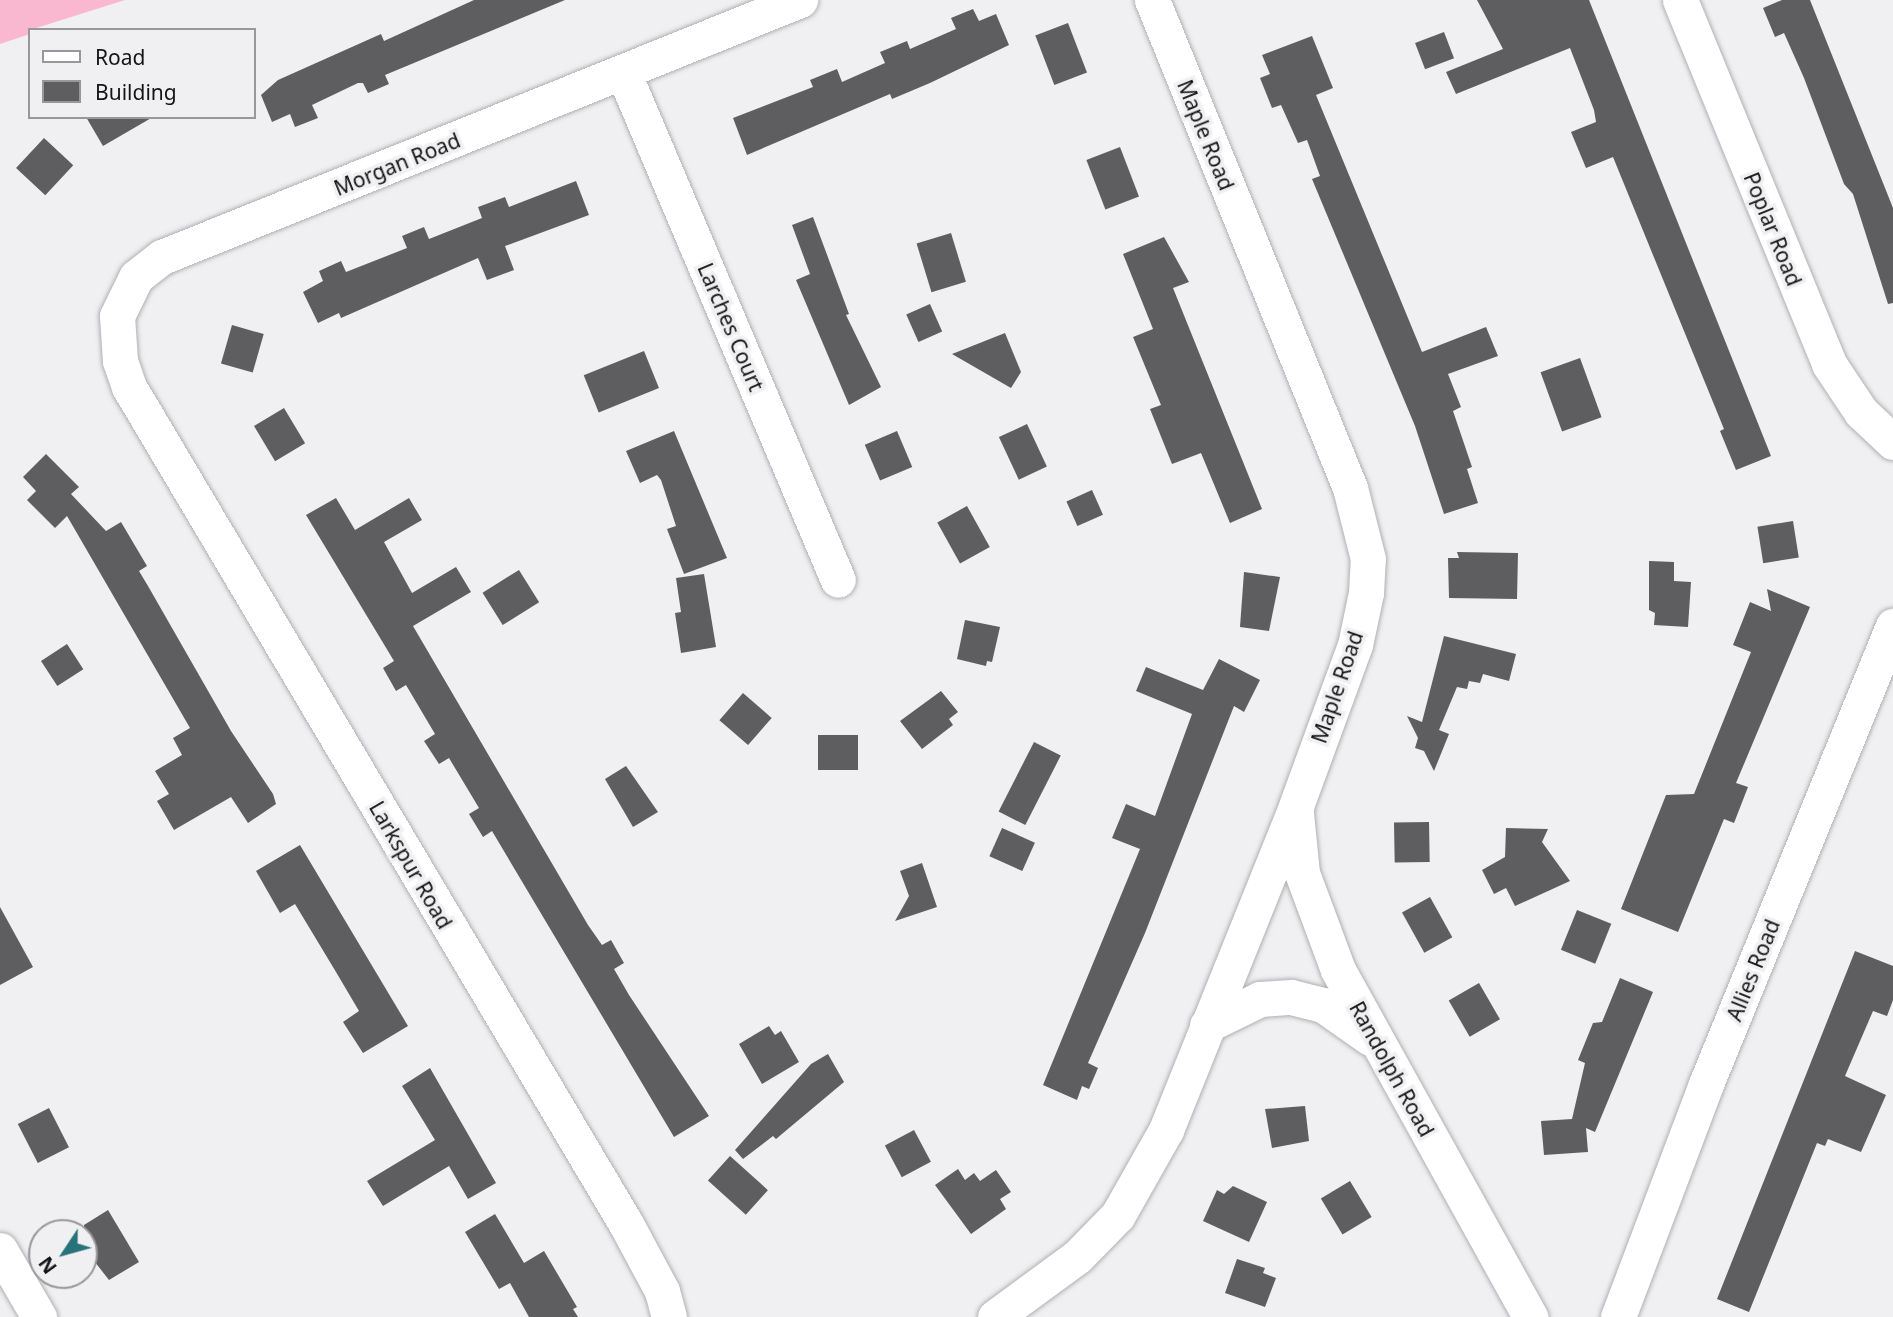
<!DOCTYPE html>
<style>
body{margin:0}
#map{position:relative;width:1893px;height:1317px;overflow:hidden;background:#f0eff2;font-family:"Noto Sans",sans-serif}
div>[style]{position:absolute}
.green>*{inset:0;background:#fab8d0}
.building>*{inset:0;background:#5e5d60;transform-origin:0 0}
.roads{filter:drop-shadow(0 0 2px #b1b0b2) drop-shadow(0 0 2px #b1b0b2)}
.minor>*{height:35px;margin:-17.5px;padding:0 17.5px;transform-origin:17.5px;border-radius:17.5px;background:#fff}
span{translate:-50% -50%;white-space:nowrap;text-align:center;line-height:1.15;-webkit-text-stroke:7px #f0eff2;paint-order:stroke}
.street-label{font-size:21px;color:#151415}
.legend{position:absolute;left:28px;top:28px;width:228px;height:91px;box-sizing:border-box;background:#f0eff2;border:2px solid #98979a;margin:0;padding:9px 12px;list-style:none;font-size:21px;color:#151415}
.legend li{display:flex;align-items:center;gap:14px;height:35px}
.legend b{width:35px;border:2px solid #98979a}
.north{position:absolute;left:28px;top:1219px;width:70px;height:70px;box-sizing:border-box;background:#f0eff2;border:2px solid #98979a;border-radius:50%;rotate:234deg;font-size:19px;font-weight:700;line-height:28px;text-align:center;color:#151415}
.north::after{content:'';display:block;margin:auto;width:24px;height:32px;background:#287279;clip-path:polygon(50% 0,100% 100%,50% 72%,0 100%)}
</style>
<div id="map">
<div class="green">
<div style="clip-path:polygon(0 0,125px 0,30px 30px,30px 34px,0 44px)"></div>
</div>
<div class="building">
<div style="clip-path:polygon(474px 0,565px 0,385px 75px,389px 84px,368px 93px,363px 83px,358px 83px,312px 105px,318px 118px,295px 127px,290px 114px,272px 122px,261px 95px,278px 80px,381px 34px,384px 41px)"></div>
<div style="clip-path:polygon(1477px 0,1589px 0,1771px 456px,1736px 470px,1720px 431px,1724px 429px,1613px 157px,1586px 168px,1571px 132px,1596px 122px,1594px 110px,1570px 48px,1456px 94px,1446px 72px,1503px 49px)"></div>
<div style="clip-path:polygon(1782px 0,1810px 0,1893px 208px,1893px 303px,1888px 304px,1853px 194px,1844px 184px,1804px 78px,1784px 33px,1775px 37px,1763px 8px)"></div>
<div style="clip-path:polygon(973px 9px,979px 21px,996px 14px,1009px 45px,930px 83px,892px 99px,890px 94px,747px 155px,733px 118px,813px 87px,810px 80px,837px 69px,842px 82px,885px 63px,880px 52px,907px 41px,910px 49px,956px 29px,951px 18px)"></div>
<div style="left:1068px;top:23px;width:53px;height:35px;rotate:69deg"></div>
<div style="left:1444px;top:32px;width:28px;height:31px;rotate:69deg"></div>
<div style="clip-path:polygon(1312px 36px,1333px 88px,1316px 95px,1422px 352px,1486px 327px,1498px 356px,1448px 374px,1461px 407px,1453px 411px,1472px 467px,1467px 469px,1478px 503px,1444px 514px,1415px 426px,1312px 179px,1320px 176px,1307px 140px,1298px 143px,1281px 105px,1272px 108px,1260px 78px,1270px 74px,1262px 55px)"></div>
<div style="clip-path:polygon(86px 117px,153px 117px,103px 146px)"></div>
<div style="left:44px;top:138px;width:40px;height:41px;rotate:43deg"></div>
<div style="left:1120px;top:147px;width:53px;height:36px;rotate:69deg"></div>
<div style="clip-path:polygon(576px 181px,589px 215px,505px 246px,514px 270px,487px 280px,478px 258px,341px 318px,339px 313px,318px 323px,303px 292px,323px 281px,319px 271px,341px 261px,346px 272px,407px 248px,402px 236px,424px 227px,429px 239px,482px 218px,478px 207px,505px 197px,509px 207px,514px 205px)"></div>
<div style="clip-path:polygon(813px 217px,849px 314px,846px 315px,881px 387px,849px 405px,796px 280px,810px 274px,792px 225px)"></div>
<div style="left:951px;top:233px;width:51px;height:36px;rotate:73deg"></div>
<div style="clip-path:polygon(1164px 237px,1189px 282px,1173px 288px,1262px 509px,1230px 523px,1201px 453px,1172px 464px,1150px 409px,1161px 405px,1133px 337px,1153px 329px,1123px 254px)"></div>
<div style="left:930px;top:304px;width:30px;height:26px;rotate:66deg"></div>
<div style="left:232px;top:325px;width:33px;height:40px;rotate:16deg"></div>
<div style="clip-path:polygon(1005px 333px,1021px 372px,1011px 388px,952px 354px)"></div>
<div style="left:644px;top:351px;width:40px;height:65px;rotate:68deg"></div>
<div style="left:1580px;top:358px;width:63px;height:42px;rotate:70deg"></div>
<div style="left:284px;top:408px;width:41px;height:35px;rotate:59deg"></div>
<div style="left:1027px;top:424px;width:47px;height:31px;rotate:65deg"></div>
<div style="clip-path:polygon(674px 431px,727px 558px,684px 574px,667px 529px,676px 526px,661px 480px,657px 475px,640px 483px,626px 451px)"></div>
<div style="left:897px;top:431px;width:39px;height:35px;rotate:67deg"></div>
<div style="clip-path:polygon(46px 454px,79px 487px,71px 494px,106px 531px,121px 522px,147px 566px,139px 571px,148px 586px,231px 731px,273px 794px,276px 804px,248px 823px,231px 797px,174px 830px,157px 801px,169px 794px,155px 771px,182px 755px,173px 738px,190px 728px,67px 516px,55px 528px,27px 500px,36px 491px,23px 477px)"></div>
<div style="left:1092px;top:490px;width:27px;height:28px;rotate:66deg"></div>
<div style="clip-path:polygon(336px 498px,355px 530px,409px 498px,422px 520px,384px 542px,412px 593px,456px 567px,471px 592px,413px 626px,588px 925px,602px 945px,611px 940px,624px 963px,614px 969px,629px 995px,709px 1116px,674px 1137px,492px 831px,483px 837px,469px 814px,479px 808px,449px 758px,439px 764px,424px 741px,435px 734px,406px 685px,396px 691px,383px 668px,394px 661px,306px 515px)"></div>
<div style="left:967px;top:506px;width:47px;height:34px;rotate:61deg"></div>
<div style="left:1793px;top:521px;width:37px;height:36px;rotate:81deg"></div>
<div style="clip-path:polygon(1457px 552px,1518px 553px,1517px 599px,1449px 598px,1448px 558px,1459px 558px)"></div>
<div style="clip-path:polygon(1649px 561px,1674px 562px,1674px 581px,1691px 582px,1688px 627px,1654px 625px,1655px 613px,1649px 610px)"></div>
<div style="left:519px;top:570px;width:38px;height:43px;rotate:58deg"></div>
<div style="clip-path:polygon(1244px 572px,1280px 577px,1269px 631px,1240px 627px)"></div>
<div style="clip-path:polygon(704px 574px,716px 647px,681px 653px,675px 613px,681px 612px,676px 578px)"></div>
<div style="clip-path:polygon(1767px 589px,1810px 607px,1736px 783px,1748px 787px,1734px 823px,1724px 819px,1678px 932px,1621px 909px,1666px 795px,1694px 794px,1751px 652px,1733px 645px,1750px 602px,1771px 611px)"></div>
<div style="clip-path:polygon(965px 620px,1000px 627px,992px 662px,987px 661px,986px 666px,957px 659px)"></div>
<div style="clip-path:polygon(1444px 636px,1516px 654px,1509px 681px,1483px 674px,1480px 683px,1469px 681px,1467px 689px,1457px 687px,1439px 730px,1449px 734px,1434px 771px,1424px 751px,1415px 748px,1418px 738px,1407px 716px,1422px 722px)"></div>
<div style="left:67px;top:644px;width:30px;height:31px;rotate:57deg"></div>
<div style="clip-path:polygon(1219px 659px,1260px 680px,1244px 712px,1234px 706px,1145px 933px,1088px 1063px,1098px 1068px,1089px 1089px,1082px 1086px,1077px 1100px,1043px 1085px,1140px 849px,1112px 838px,1126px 804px,1155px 816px,1192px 714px,1136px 691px,1146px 667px,1203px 690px)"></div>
<div style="clip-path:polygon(941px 691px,958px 712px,949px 719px,953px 725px,922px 749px,900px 721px)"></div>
<div style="left:743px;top:693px;width:38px;height:36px;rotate:41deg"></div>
<div style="left:858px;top:735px;width:35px;height:40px;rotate:90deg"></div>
<div style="left:1034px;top:742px;width:30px;height:78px;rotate:27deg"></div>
<div style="clip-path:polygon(626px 766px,658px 812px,633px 827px,605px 779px)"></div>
<div style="left:1429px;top:822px;width:40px;height:35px;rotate:89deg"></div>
<div style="left:1002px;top:828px;width:36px;height:31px;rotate:24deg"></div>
<div style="clip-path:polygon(1506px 828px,1548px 829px,1542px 842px,1570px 881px,1515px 906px,1506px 888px,1494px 894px,1482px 870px,1505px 857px)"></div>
<div style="clip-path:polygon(300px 845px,408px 1026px,363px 1053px,343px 1022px,359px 1011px,336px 972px,295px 904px,280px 913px,256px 871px)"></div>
<div style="clip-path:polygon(922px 863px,937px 907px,895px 921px,909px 896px,900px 871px)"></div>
<div style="left:1430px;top:897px;width:46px;height:32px;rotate:61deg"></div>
<div style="clip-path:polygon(0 907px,33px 967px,0 985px)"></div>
<div style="left:1577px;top:910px;width:37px;height:43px;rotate:22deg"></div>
<div style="clip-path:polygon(1855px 951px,1893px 966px,1893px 1000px,1887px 1016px,1873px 1011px,1845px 1076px,1886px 1095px,1861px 1152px,1828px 1139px,1825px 1146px,1817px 1143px,1749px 1312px,1717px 1299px)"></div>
<div style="clip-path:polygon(1620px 978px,1653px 992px,1595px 1132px,1586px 1128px,1588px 1152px,1544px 1155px,1541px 1121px,1572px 1119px,1585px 1063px,1578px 1060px,1593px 1023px,1602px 1022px)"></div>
<div style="left:1479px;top:983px;width:42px;height:35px;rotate:60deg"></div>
<div style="clip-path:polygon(769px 1026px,775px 1035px,781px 1031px,799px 1062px,762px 1084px,739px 1044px)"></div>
<div style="clip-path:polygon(828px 1054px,844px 1082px,776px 1139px,773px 1136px,743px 1159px,735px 1150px,811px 1064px)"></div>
<div style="clip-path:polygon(430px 1068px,496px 1183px,468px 1199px,449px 1166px,383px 1206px,367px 1181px,435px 1140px,402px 1086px)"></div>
<div style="clip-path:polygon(1305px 1106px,1309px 1141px,1272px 1148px,1265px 1109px)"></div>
<div style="left:49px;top:1108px;width:44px;height:35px;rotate:63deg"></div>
<div style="left:914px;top:1130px;width:36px;height:33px;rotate:62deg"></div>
<div style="left:730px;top:1156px;width:51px;height:33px;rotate:42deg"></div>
<div style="clip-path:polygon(958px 1169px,965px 1180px,974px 1173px,980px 1181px,996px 1170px,1011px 1192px,1000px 1199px,1006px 1209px,971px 1234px,935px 1185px)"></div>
<div style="left:1350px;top:1181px;width:42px;height:34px;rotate:59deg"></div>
<div style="clip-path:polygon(1233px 1186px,1267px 1202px,1249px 1242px,1203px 1221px,1217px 1190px,1224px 1194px)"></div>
<div style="clip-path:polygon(108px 1210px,139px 1262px,109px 1280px,84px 1248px,84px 1225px)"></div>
<div style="clip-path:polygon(495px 1214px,524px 1263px,544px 1251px,577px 1307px,573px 1309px,578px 1317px,529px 1317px,510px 1283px,499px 1289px,465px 1232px)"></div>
<div style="clip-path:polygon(1237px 1259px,1265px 1268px,1263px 1273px,1276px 1278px,1265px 1307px,1225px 1293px)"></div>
</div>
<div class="roads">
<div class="minor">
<div style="left:1680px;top:0;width:393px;rotate:67.7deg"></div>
<div style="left:1829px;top:364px;width:58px;rotate:56.3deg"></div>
<div style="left:1861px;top:412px;width:44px;rotate:43.2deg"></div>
<div style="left:624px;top:74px;width:549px;rotate:67.08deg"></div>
<div style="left:1296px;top:813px;width:60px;rotate:84.3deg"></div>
<div style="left:1302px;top:873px;width:103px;rotate:69.6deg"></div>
<div style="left:1338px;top:970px;width:397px;rotate:61deg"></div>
<div style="left:1207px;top:1025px;width:59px;rotate:-26.1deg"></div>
<div style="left:1260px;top:999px;width:31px;rotate:-4deg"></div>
<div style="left:1291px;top:997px;width:33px;rotate:14deg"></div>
<div style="left:1323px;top:1005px;width:57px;rotate:35.1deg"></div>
<div style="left:0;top:1250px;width:78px;rotate:59.8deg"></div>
<div style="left:669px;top:1317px;width:27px;rotate:-105deg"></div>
<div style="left:662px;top:1291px;width:76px;rotate:-118.2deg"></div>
<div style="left:626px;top:1224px;width:973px;rotate:-120.7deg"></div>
<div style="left:129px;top:387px;width:28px;rotate:-109deg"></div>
<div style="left:120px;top:361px;width:45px;rotate:-93.8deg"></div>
<div style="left:117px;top:316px;width:43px;rotate:-64deg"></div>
<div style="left:136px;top:277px;width:33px;rotate:-38deg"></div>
<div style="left:162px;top:257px;width:688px;rotate:-21.94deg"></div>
<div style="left:995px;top:1317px;width:103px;rotate:-36.3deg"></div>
<div style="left:1078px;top:1256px;width:57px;rotate:-45.7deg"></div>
<div style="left:1118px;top:1215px;width:98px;rotate:-60.5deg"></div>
<div style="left:1166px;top:1130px;width:349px;rotate:-68.1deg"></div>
<div style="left:1296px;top:806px;width:171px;rotate:-69.9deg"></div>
<div style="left:1355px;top:645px;width:53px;rotate:-78.1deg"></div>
<div style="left:1366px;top:593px;width:34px;rotate:-87deg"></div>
<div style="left:1368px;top:559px;width:73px;rotate:-104.2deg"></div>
<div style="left:1350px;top:488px;width:527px;rotate:-112.08deg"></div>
<div style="left:1618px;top:1317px;width:249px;rotate:-69.3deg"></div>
<div style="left:1706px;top:1084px;width:495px;rotate:-67.8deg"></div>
</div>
</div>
<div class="street-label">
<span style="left:1206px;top:135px;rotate:68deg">Maple Road</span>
<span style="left:397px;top:164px;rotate:-22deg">Morgan Road</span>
<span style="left:1773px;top:229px;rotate:68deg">Poplar Road</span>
<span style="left:731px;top:327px;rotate:67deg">Larches Court</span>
<span style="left:1337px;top:687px;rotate:-71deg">Maple Road</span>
<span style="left:411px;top:865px;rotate:60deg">Larkspur Road</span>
<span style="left:1753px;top:970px;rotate:-68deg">Allies Road</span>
<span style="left:1392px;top:1069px;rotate:61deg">Randolph Road</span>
</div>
<ul class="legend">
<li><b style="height:9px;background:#fff"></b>Road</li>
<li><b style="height:19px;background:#5e5d60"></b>Building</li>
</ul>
<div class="north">N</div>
</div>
